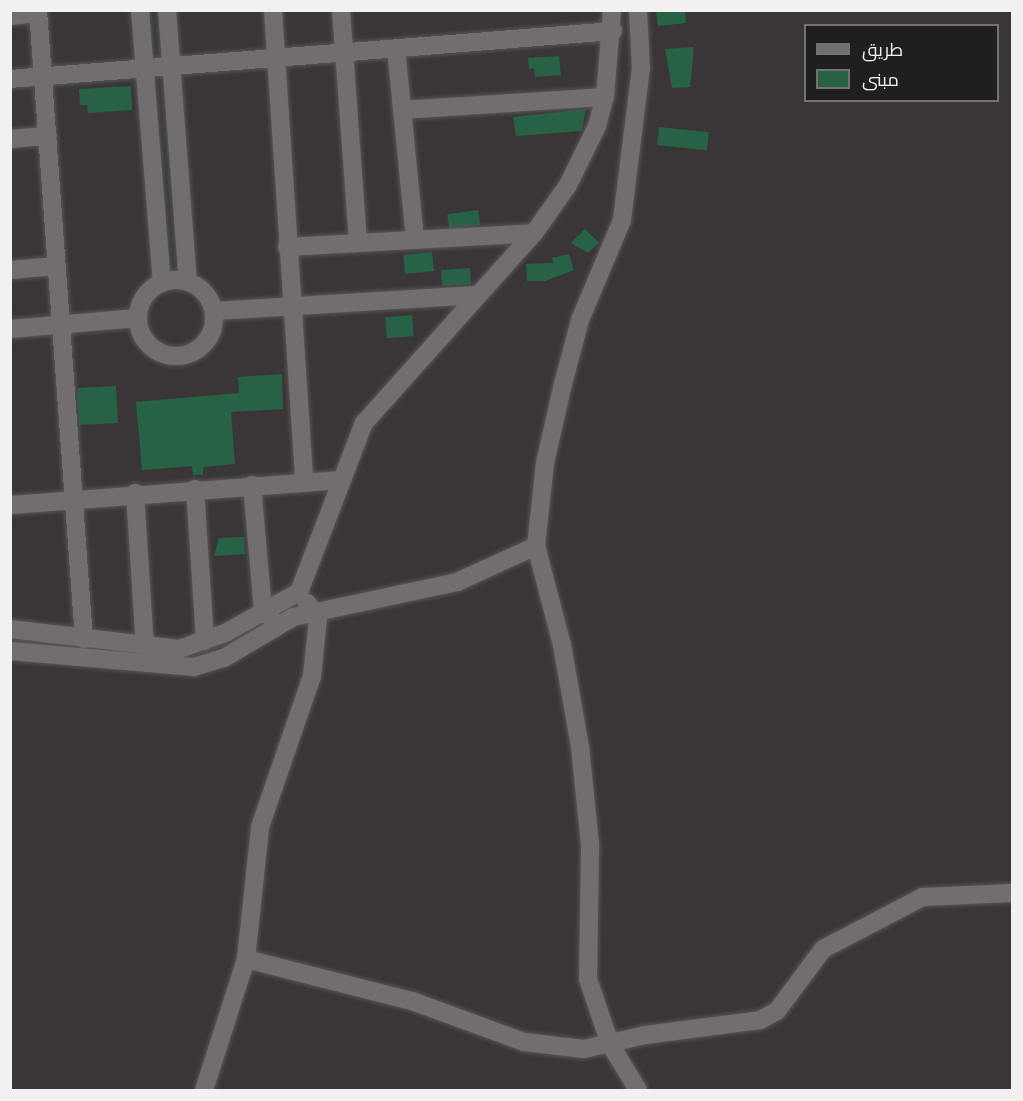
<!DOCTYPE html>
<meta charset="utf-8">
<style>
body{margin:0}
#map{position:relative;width:1023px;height:1101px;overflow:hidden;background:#3a3638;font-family:"Alegreya Sans",Cairo,sans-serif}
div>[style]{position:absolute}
.building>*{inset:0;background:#276246;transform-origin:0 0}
.roads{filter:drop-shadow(0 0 2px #575556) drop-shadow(0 0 2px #575556)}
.minor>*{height:18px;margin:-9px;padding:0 9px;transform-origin:9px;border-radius:9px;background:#726e70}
.minor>.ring{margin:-9px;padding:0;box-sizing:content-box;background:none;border:18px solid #726e70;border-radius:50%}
span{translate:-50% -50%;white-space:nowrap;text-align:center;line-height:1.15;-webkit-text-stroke:6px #201e1f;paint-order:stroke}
.frame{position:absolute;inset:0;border:12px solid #f2f0f1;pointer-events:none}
.legend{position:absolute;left:804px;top:24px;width:195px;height:78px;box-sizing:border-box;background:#201e1f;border:2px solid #747273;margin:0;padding:8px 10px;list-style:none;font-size:18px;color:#f2f0f1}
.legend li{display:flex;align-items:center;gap:12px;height:30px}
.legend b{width:30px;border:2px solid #747273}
</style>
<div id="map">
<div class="building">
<div style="clip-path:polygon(656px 10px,685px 10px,686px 23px,658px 26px)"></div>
<div style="clip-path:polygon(694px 47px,690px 87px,672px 88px,665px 49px)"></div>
<div style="clip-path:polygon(559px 56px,561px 75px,535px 77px,534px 68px,529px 69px,528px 58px)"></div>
<div style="clip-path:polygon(131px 86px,132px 110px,88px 113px,87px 105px,80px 105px,79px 89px)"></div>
<div style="clip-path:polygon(586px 109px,582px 131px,516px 136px,513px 117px)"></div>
<div style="left:659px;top:127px;width:50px;height:18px;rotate:6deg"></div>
<div style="left:478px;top:210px;width:15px;height:31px;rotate:82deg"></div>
<div style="clip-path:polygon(585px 229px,599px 243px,588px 253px,571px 243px)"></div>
<div style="left:432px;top:252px;width:19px;height:29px;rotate:84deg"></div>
<div style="clip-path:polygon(569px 254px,574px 270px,545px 281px,527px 281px,526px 264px,553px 263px,552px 258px)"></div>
<div style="left:470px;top:268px;width:16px;height:29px;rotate:86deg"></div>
<div style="left:412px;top:315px;width:21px;height:27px;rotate:85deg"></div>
<div style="clip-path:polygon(282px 374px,283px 409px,231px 412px,235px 464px,203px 467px,203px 475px,193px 475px,192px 466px,142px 470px,136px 402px,239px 393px,238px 377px)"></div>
<div style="left:116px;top:386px;width:37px;height:39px;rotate:87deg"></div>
<div style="clip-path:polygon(244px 537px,245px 554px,214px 556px,219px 538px)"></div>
</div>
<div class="roads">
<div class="minor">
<div style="left:38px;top:10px;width:631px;rotate:85.82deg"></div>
<div style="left:140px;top:10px;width:274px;rotate:85.4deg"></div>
<div style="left:167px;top:10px;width:273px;rotate:85.6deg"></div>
<div style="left:273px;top:10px;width:472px;rotate:86.2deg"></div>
<div style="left:341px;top:10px;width:233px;rotate:85.8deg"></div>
<div style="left:10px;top:16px;width:28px;rotate:-6deg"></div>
<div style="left:396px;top:49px;width:190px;rotate:84.3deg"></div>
<div style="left:10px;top:79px;width:605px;rotate:-4.55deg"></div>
<div style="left:403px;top:110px;width:202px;rotate:-3.7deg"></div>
<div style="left:10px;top:139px;width:38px;rotate:-5deg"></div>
<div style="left:287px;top:247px;width:247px;rotate:-3.2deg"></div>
<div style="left:10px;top:270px;width:46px;rotate:-5deg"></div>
<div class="ring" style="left:138px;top:280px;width:58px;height:58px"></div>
<div style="left:215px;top:311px;width:262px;rotate:-3.5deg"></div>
<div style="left:10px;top:329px;width:128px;rotate:-4.9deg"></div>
<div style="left:252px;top:485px;width:126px;rotate:85deg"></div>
<div style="left:263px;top:611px;width:11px;rotate:41deg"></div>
<div style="left:195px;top:489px;width:152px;rotate:86.2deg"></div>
<div style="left:135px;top:493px;width:153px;rotate:86.3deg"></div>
<div style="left:10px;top:505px;width:330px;rotate:-4.3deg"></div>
<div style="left:10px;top:629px;width:170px;rotate:6.7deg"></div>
<div style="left:179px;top:649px;width:49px;rotate:-19.2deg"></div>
<div style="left:225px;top:633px;width:85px;rotate:-29deg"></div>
<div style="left:299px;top:592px;width:181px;rotate:-69deg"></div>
<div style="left:364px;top:423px;width:255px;rotate:-48.2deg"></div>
<div style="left:534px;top:233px;width:59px;rotate:-54.7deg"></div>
<div style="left:568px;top:185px;width:66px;rotate:-63.8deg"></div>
<div style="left:597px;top:126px;width:30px;rotate:-75deg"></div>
<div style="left:605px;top:97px;width:87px;rotate:-85.4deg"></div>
<div style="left:10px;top:651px;width:185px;rotate:5deg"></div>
<div style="left:194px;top:667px;width:31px;rotate:-17deg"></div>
<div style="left:224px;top:658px;width:80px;rotate:-30.7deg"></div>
<div style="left:293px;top:617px;width:168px;rotate:-12deg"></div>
<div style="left:457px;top:582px;width:87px;rotate:-24.5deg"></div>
<div style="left:246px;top:959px;width:133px;rotate:-83.9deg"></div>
<div style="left:260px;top:827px;width:160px;rotate:-71deg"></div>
<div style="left:312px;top:676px;width:58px;rotate:-84.1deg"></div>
<div style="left:318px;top:618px;width:19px;rotate:-126deg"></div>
<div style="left:204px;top:1090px;width:138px;rotate:-72.2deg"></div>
<div style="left:246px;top:959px;width:171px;rotate:14.2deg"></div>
<div style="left:412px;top:1001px;width:119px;rotate:20.1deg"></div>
<div style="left:524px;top:1042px;width:60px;rotate:6.7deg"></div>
<div style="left:584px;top:1049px;width:63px;rotate:-12.9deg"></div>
<div style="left:645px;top:1035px;width:116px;rotate:-7.4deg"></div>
<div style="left:760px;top:1020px;width:19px;rotate:-28deg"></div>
<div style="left:777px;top:1011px;width:77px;rotate:-53.4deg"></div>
<div style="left:823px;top:949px;width:113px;rotate:-27.5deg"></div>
<div style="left:923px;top:897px;width:89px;rotate:-2.6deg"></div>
<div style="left:638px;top:1090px;width:54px;rotate:-121.3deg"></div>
<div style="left:610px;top:1044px;width:69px;rotate:-108.7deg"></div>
<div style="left:588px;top:979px;width:134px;rotate:-89.1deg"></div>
<div style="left:590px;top:845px;width:99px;rotate:-95.8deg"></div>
<div style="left:580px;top:747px;width:104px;rotate:-100deg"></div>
<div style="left:562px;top:645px;width:102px;rotate:-104.7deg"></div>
<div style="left:536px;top:546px;width:83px;rotate:-83.8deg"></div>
<div style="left:545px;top:463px;width:81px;rotate:-77.2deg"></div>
<div style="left:563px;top:384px;width:66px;rotate:-75.1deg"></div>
<div style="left:580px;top:320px;width:108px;rotate:-67.2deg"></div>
<div style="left:622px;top:220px;width:153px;rotate:-82.9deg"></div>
<div style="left:641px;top:68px;width:58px;rotate:-93deg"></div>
</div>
</div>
<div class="frame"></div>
<ul class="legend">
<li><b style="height:8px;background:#726e70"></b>طريق</li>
<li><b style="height:16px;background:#276246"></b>مبنى</li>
</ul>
</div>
